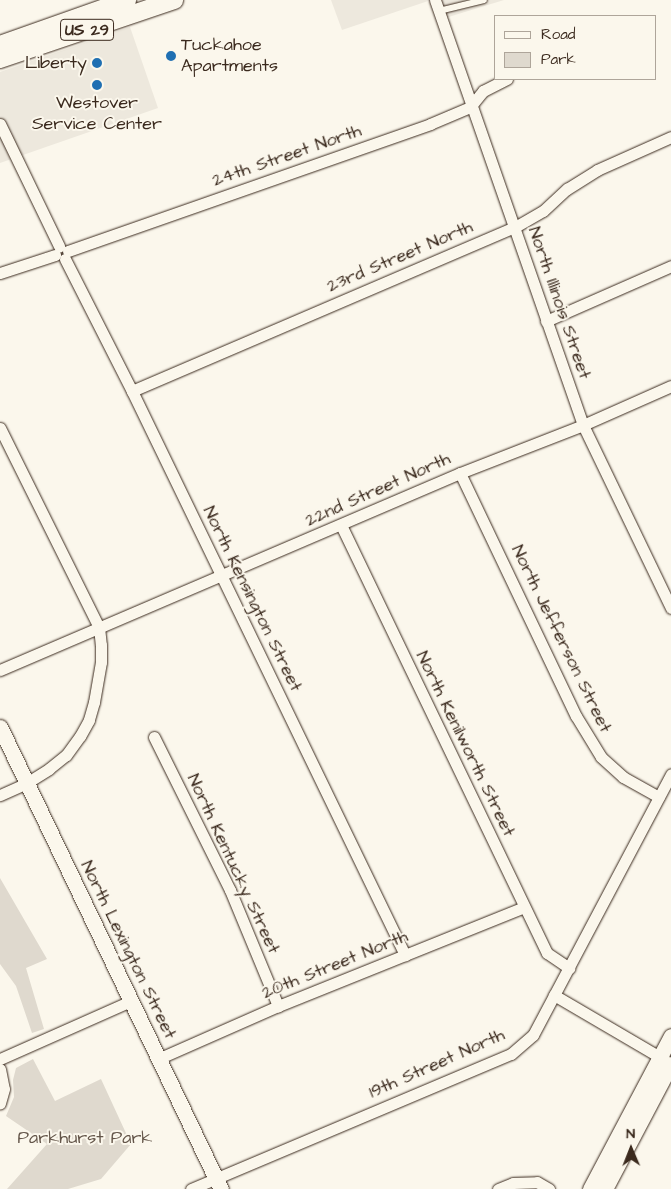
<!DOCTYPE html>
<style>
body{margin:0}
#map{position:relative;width:671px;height:1189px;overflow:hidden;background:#fbf7ec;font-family:"Architects Daughter",sans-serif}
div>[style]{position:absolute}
.built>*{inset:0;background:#ede8dd}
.green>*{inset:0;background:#dfd9ce}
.roads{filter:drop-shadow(0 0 1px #3b2a1e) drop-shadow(0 0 1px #3b2a1e)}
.lane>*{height:5.5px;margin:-2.75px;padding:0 2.75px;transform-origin:2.75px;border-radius:2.75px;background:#fbf7ec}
.street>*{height:11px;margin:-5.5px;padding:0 5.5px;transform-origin:5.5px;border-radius:5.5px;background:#fbf7ec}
.secondary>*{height:15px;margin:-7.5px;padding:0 7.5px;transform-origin:7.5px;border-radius:7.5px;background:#fbf7ec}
.primary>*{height:18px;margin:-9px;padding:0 9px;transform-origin:9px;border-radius:9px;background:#fbf7ec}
.dots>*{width:14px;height:14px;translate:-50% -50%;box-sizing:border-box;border:2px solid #fbf7ec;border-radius:50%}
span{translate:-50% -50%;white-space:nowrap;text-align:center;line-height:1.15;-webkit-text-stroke:4px #fbf7ec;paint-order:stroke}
.shield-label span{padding:1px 4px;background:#fbf7ec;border:1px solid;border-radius:4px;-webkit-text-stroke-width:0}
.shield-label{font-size:16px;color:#3b2a1e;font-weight:700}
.poi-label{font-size:18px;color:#3b2a1e}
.left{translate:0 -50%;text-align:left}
.right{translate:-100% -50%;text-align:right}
.street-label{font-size:18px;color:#3b2a1e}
.park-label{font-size:18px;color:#64564a}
.legend{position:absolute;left:494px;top:15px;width:162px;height:65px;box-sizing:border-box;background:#fbf7ec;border:1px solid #aea59a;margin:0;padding:6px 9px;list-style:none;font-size:15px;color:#3b2a1e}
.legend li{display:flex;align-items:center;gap:10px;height:25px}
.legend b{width:25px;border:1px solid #aea59a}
.north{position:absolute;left:606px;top:1124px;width:50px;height:50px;-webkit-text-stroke:4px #fbf7ec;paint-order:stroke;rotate:359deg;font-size:14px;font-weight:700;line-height:20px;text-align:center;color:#3b2a1e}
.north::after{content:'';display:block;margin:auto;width:18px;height:22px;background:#3b2a1e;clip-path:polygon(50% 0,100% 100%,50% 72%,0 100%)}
</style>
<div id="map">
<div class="built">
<div style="clip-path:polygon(331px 0,431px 0,342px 30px)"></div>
<div style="clip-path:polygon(435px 0,504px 0,442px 19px)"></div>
<div style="clip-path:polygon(130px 27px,158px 108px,0 163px,0 72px)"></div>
</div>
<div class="green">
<div style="clip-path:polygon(0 878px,47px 959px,26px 968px,44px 1029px,32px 1033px,16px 986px,0 964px)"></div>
<div style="clip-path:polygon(33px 1059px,55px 1101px,101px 1079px,131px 1144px,101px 1179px,68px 1189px,7px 1189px,47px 1144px,6px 1116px,14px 1097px,13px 1080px,16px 1068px)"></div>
</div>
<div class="roads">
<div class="lane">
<div style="left:439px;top:11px;width:46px;rotate:-13.7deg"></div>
</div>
<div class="street">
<div style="left:435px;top:0;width:450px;rotate:70.8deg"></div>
<div style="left:583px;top:425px;width:203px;rotate:64.3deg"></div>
<div style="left:0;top:124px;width:136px;rotate:64.2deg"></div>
<div style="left:68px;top:251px;width:384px;rotate:-19.3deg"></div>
<div style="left:430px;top:124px;width:43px;rotate:-23deg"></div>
<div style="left:470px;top:107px;width:21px;rotate:-51deg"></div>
<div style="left:483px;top:91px;width:27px;rotate:-27deg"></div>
<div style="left:65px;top:259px;width:148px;rotate:63.1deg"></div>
<div style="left:132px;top:391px;width:627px;rotate:64.17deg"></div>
<div style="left:0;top:273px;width:58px;rotate:-18.1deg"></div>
<div style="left:546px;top:321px;width:137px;rotate:-23.7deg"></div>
<div style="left:132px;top:391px;width:417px;rotate:-23.2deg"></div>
<div style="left:515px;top:227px;width:32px;rotate:-30deg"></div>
<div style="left:543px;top:211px;width:33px;rotate:-43deg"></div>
<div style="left:567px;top:189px;width:36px;rotate:-32deg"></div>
<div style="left:597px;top:170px;width:81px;rotate:-24deg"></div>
<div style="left:0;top:428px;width:222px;rotate:63.6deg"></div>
<div style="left:99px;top:627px;width:18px;rotate:84deg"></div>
<div style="left:101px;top:645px;width:17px;rotate:90deg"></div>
<div style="left:101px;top:662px;width:41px;rotate:99.9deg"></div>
<div style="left:94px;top:702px;width:19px;rotate:106deg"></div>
<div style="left:89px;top:720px;width:18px;rotate:119deg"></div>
<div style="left:80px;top:736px;width:24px;rotate:126deg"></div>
<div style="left:66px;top:755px;width:22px;rotate:141deg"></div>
<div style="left:49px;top:769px;width:26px;rotate:148deg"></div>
<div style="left:27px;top:783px;width:30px;rotate:156deg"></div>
<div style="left:460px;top:473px;width:269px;rotate:64.5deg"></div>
<div style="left:576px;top:716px;width:48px;rotate:58.6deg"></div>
<div style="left:601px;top:757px;width:30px;rotate:42deg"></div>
<div style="left:623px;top:777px;width:41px;rotate:29.1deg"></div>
<div style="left:341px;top:525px;width:475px;rotate:64.3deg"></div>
<div style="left:547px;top:953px;width:27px;rotate:34deg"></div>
<div style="left:0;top:670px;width:500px;rotate:-23.18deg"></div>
<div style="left:460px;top:473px;width:132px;rotate:-21.3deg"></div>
<div style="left:583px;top:425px;width:96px;rotate:-23.9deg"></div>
<div style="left:154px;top:737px;width:171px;rotate:63.6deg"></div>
<div style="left:230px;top:890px;width:126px;rotate:67.5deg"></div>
<div style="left:554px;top:995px;width:129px;rotate:30.4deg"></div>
<div style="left:160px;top:1058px;width:129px;rotate:-23.8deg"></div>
<div style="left:278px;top:1006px;width:265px;rotate:-21.9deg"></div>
<div style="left:0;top:1059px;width:143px;rotate:-23.9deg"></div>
<div style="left:0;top:1069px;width:20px;rotate:79deg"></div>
<div style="left:4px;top:1089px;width:15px;rotate:106deg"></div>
<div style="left:191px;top:1189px;width:347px;rotate:-22.9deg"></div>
<div style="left:511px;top:1054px;width:29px;rotate:-41deg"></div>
<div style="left:533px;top:1035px;width:295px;rotate:-62.1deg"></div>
<div style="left:498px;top:1189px;width:16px;rotate:-22deg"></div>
<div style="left:513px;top:1183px;width:24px;rotate:-2deg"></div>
<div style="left:537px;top:1182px;width:14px;rotate:30deg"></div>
</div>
<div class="secondary">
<div style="left:0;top:727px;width:512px;rotate:64.44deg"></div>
<div style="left:590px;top:1189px;width:173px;rotate:-62.1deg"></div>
<div style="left:605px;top:1189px;width:141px;rotate:-62.2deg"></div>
</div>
<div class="primary">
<div style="left:0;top:45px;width:135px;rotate:-19.5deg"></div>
<div style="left:0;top:59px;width:184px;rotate:-18.7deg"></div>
</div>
</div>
<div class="dots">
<div style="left:171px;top:56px;background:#1f6fb2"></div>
<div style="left:97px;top:63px;background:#1f6fb2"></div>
<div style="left:97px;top:85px;background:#1f6fb2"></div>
</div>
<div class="shield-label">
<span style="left:87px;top:30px">US 29</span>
</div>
<div class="poi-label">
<span class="left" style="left:181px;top:56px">Tuckahoe<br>Apartments</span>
<span class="right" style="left:87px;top:63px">Liberty</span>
<span style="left:97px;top:114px">Westover<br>Service Center</span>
</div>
<div class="street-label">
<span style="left:287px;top:156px;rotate:-19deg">24th Street North</span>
<span style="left:400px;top:257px;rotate:-23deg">23rd Street North</span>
<span style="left:559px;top:303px;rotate:71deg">North Illinois Street</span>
<span style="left:378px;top:490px;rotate:-24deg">22nd Street North</span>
<span style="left:252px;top:599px;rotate:64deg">North Kensington Street</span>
<span style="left:561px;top:639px;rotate:64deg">North Jefferson Street</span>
<span style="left:465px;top:744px;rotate:64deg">North Kenilworth Street</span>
<span style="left:233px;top:864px;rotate:65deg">North Kentucky Street</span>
<span style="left:128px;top:950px;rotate:64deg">North Lexington Street</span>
<span style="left:335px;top:965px;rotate:-22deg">20th Street North</span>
<span style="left:437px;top:1064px;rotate:-24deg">19th Street North</span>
</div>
<div class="park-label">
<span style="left:85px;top:1138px">Parkhurst Park</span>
</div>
<ul class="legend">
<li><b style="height:6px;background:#fbf7ec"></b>Road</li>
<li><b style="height:14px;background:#dfd9ce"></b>Park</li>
</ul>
<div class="north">N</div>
</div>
